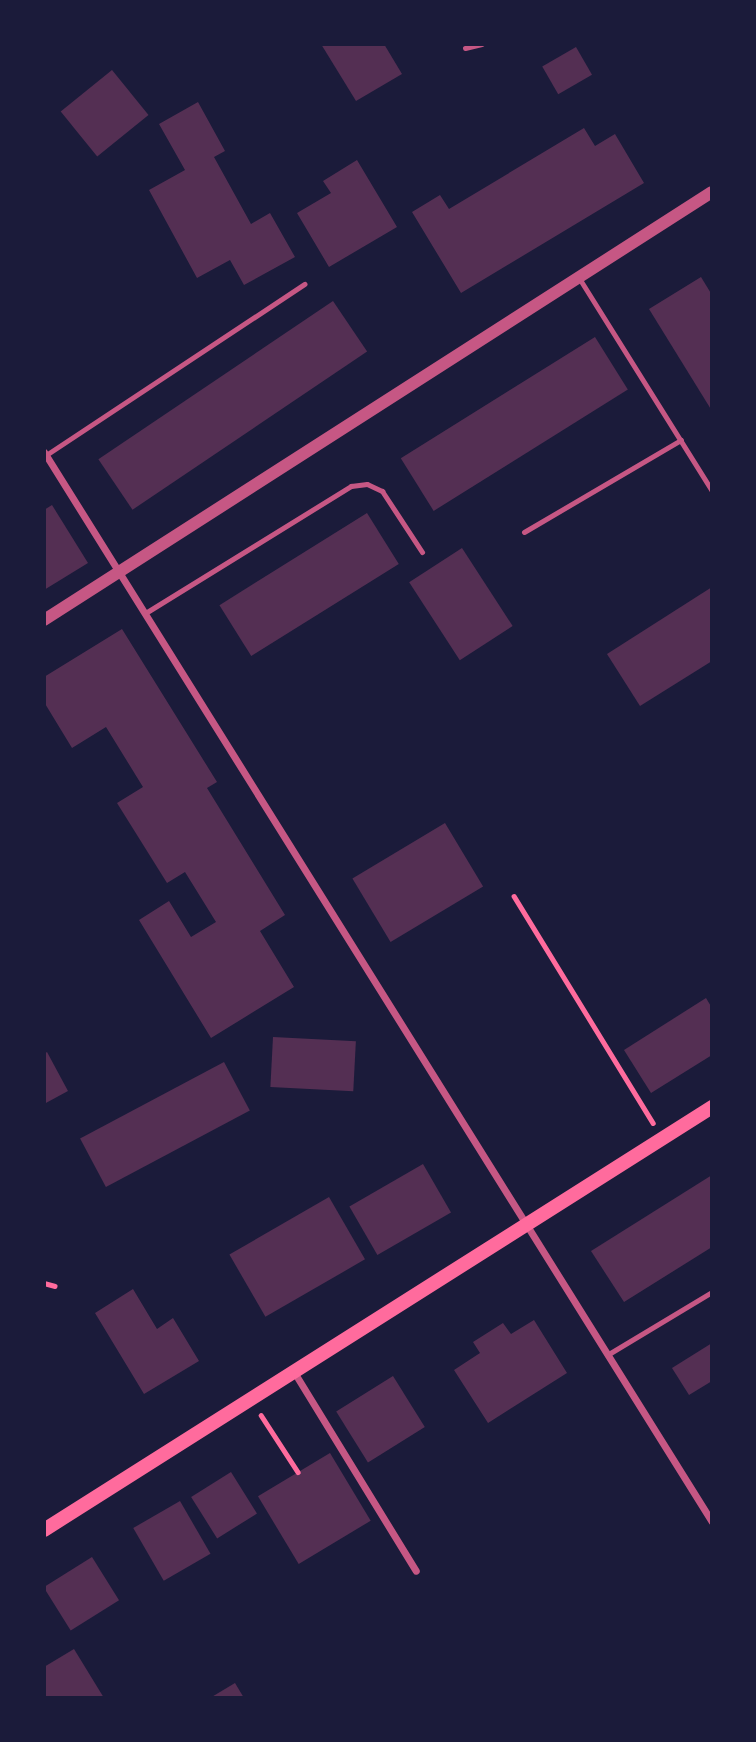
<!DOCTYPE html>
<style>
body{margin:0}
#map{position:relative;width:756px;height:1742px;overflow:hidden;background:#1b1b3a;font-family:"Golos Text",sans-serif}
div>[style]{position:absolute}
.building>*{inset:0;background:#542f53;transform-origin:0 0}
.path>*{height:4.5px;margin:-2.25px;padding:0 2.25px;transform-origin:2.25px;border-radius:2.25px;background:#ff6b9d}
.service>*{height:5px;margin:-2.5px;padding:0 2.5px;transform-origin:2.5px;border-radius:2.5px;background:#c65784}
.minor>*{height:7px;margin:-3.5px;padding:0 3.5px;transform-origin:3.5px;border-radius:3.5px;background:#c65784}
.tertiary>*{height:12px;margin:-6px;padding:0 6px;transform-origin:6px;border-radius:6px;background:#c65784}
.secondary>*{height:14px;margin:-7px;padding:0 7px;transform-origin:7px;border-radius:7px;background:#ff6b9d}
span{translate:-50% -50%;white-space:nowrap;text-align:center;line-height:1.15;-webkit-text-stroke:6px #1b1b3a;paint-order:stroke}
.frame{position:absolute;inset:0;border:46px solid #1b1b3a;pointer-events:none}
</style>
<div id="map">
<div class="building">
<div style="clip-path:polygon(321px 44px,384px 44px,402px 74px,356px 101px)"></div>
<div style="left:576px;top:47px;width:32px;height:39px;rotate:60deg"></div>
<div style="left:112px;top:70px;width:58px;height:66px;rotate:51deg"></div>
<div style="clip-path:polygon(198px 102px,225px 151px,214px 157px,251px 224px,270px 213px,295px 257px,244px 285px,230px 260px,197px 278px,149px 190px,185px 170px,159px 124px)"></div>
<div style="clip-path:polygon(584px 128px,595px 146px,615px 134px,644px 183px,461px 293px,412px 212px,440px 195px,449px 209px)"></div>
<div style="clip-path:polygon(357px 160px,397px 227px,329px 267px,297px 213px,331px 193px,323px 181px)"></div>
<div style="clip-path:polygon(701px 277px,712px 295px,712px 411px,649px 309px)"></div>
<div style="left:333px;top:301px;width:61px;height:283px;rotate:56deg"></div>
<div style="left:595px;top:337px;width:62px;height:229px;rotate:58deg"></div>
<div style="clip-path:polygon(52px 505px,88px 563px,44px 590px,44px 510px)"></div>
<div style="left:367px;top:513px;width:60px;height:174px;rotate:58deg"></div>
<div style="left:462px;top:548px;width:93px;height:63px;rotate:57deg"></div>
<div style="clip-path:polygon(712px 587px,712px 661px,640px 706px,607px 654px)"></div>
<div style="clip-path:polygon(122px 629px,217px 782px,207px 788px,285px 915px,260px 931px,294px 987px,211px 1038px,139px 920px,169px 901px,191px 937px,216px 922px,185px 872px,167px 883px,117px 803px,143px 787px,106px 727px,72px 748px,44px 702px,44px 677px)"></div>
<div style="left:445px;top:823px;width:74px;height:108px;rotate:59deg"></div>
<div style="clip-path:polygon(706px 998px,712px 1008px,712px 1055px,651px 1093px,624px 1050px)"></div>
<div style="left:273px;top:1037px;width:83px;height:50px;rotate:3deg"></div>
<div style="clip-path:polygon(47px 1052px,68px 1091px,44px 1104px,44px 1054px)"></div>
<div style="left:224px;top:1062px;width:55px;height:163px;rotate:62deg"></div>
<div style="left:423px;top:1164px;width:56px;height:85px;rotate:60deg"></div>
<div style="clip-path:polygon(712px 1175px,712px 1247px,624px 1302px,591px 1251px)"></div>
<div style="left:329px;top:1197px;width:72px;height:115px;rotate:60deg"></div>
<div style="clip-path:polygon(133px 1289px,157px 1329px,173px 1318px,199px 1361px,144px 1394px,95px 1313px)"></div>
<div style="clip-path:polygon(534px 1320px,567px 1373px,488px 1423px,454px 1370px,480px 1353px,473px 1342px,503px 1323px,511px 1334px)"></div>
<div style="clip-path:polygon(712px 1343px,712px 1381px,689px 1395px,672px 1368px)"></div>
<div style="left:393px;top:1376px;width:60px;height:67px;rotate:58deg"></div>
<div style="left:330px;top:1453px;width:79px;height:84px;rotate:59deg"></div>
<div style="left:231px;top:1472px;width:49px;height:47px;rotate:58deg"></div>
<div style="left:180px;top:1501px;width:61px;height:54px;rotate:60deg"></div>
<div style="left:92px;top:1557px;width:51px;height:57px;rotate:58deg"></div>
<div style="clip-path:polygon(74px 1649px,104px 1698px,44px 1698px,44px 1667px)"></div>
<div style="clip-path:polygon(235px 1683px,244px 1698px,210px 1698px)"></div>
</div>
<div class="path">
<div style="left:514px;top:896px;width:266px;rotate:58.5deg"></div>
<div style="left:44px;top:1283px;width:11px;rotate:15deg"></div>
<div style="left:261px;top:1415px;width:68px;rotate:57deg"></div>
</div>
<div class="service">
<div style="left:465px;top:48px;width:17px;rotate:-13deg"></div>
<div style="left:579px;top:278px;width:251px;rotate:58deg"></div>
<div style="left:46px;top:455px;width:310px;rotate:-33.5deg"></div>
<div style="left:524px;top:532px;width:182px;rotate:-30.4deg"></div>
<div style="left:147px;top:612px;width:240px;rotate:-31.7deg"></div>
<div style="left:351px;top:486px;width:16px;rotate:-7deg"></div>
<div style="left:367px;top:484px;width:17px;rotate:25deg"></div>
<div style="left:382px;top:491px;width:73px;rotate:56.7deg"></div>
<div style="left:607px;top:1355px;width:122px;rotate:-31deg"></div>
</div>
<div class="minor">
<div style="left:44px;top:452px;width:1261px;rotate:58.02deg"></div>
<div style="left:294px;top:1372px;width:233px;rotate:58.5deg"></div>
</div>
<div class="tertiary">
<div style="left:44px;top:620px;width:793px;rotate:-32.65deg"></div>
</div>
<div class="secondary">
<div style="left:44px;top:1530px;width:791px;rotate:-32.34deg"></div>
</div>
<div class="frame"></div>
</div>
